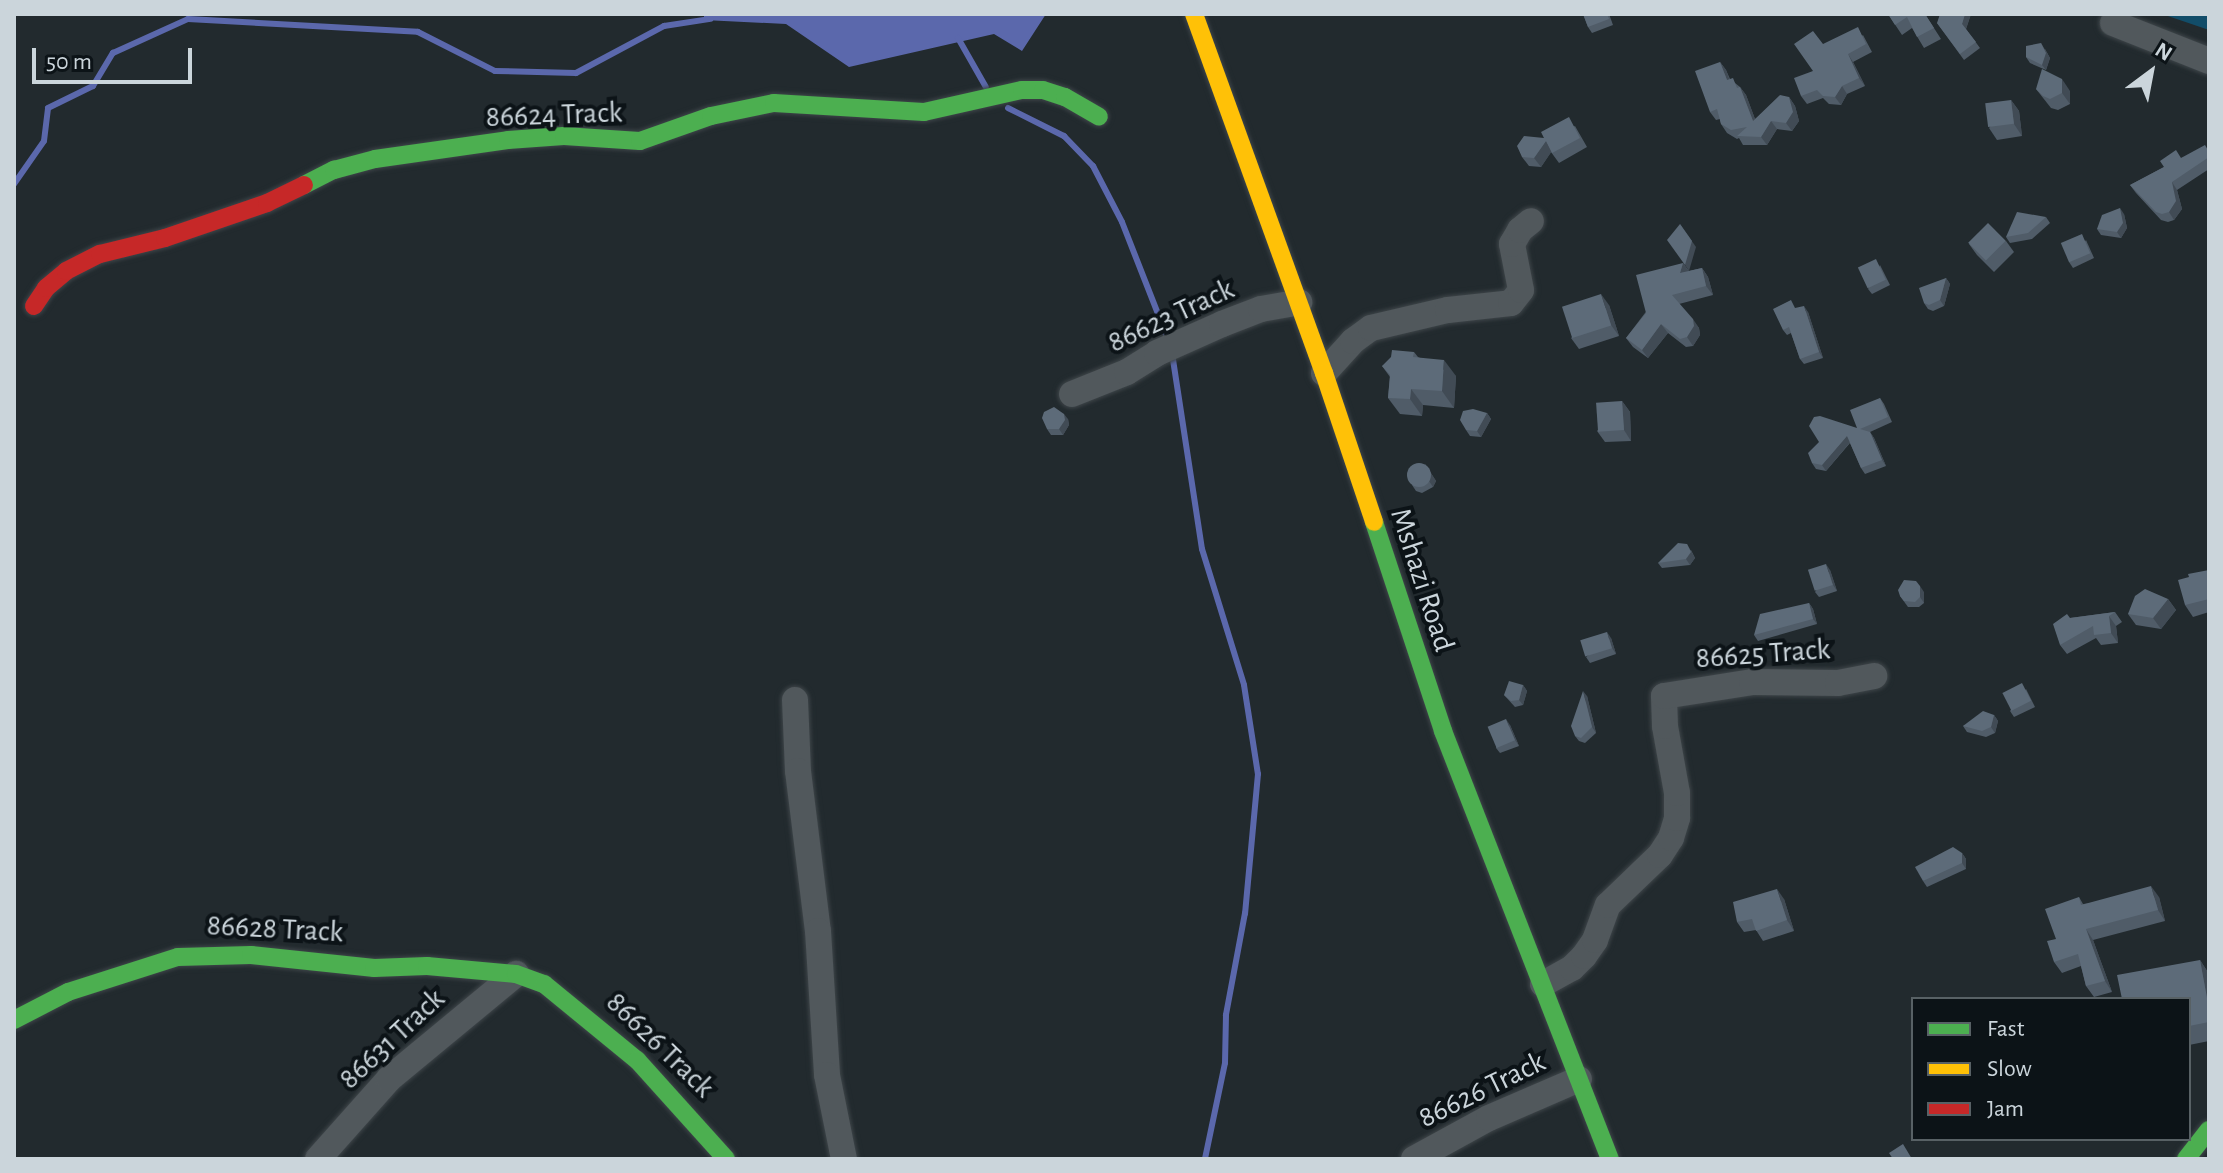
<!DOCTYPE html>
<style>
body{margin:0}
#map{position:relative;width:2223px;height:1173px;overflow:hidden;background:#222a2e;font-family:"Alegreya Sans",sans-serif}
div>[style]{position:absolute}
.green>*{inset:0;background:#124d69}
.water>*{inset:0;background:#5b68ac}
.stream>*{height:6px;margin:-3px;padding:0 3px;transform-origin:3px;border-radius:3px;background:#5b68ac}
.roads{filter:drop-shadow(0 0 2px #3e4549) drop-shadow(0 0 2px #3e4549)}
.street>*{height:26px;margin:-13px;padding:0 13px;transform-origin:13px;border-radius:13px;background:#51585c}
.fast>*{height:18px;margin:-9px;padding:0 9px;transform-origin:9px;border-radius:9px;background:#4caf50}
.slow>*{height:18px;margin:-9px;padding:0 9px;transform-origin:9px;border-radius:9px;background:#ffc107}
.jam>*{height:18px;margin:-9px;padding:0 9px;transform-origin:9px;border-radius:9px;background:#c62828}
.wall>*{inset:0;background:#505c68}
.shaded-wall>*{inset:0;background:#414b55}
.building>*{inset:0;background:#5d6b79;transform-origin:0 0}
.round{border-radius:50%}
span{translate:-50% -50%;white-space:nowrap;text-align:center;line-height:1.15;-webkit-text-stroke:8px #0c1317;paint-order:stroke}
.street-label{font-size:30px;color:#cbd5db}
.frame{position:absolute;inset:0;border:16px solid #cbd5db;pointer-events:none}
.legend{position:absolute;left:1911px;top:997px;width:280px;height:144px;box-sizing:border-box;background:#0c1317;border:2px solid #586165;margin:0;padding:10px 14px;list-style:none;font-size:24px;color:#cbd5db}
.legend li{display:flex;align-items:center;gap:16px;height:40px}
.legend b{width:40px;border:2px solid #586165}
.north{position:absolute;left:2111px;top:32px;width:80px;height:80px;-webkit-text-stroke:6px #0c1317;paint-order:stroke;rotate:32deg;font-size:22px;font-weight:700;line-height:32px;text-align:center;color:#cbd5db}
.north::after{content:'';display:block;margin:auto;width:28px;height:36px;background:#cbd5db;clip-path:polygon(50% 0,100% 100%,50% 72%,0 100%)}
.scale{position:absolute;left:32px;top:48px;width:160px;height:36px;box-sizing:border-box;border:4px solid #cbd5db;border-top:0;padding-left:10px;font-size:24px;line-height:28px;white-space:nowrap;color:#cbd5db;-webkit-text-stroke:6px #0c1317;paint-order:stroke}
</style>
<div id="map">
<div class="green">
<div style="clip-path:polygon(2162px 14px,2209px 14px,2209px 30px)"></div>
</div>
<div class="water">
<div style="clip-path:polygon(704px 14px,1046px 14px,1022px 51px,994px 34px,849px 67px,786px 24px,704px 20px)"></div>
</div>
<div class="stream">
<div style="left:958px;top:38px;width:56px;rotate:60.3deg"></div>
<div style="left:1008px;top:108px;width:63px;rotate:26.6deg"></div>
<div style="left:1064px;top:136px;width:42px;rotate:46deg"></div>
<div style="left:1093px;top:166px;width:63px;rotate:62.6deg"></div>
<div style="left:1122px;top:222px;width:129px;rotate:68.6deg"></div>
<div style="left:14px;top:184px;width:52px;rotate:-55.1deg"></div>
<div style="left:44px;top:141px;width:33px;rotate:-83deg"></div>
<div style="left:48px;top:108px;width:50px;rotate:-26.1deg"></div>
<div style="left:93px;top:86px;width:39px;rotate:-59deg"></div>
<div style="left:113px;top:53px;width:82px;rotate:-24.4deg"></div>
<div style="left:188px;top:19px;width:230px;rotate:3.2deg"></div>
<div style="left:418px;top:32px;width:86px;rotate:26.9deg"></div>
<div style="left:495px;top:71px;width:81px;rotate:1.4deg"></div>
<div style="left:576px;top:73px;width:100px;rotate:-28.1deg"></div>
<div style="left:664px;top:26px;width:47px;rotate:-8.7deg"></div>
<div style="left:1172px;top:353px;width:198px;rotate:81.3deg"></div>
<div style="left:1202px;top:549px;width:142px;rotate:72.8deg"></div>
<div style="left:1244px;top:685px;width:90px;rotate:81.1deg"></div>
<div style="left:1258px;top:774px;width:140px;rotate:95.3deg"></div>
<div style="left:1245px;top:913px;width:104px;rotate:100.6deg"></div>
<div style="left:1226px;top:1015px;width:48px;rotate:91.2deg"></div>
<div style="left:1225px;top:1063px;width:98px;rotate:101.8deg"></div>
</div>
<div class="roads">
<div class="street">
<div style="left:2113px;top:23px;width:103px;rotate:21.6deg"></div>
<div style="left:1324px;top:373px;width:43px;rotate:-47.8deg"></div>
<div style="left:1353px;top:341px;width:22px;rotate:-36deg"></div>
<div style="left:1371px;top:328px;width:79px;rotate:-13.2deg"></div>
<div style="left:1448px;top:310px;width:63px;rotate:-6.3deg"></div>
<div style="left:1511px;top:303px;width:16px;rotate:-52deg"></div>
<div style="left:1521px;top:290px;width:47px;rotate:-101.1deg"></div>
<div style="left:1512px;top:244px;width:16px;rotate:-60deg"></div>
<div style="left:1520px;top:230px;width:14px;rotate:-39deg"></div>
<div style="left:1072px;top:394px;width:59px;rotate:-21.8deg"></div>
<div style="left:1127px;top:372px;width:36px;rotate:-32deg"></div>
<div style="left:1157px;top:353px;width:71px;rotate:-24deg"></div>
<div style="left:1222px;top:324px;width:42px;rotate:-21deg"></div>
<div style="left:1261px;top:309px;width:39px;rotate:-10deg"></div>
<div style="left:795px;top:700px;width:71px;rotate:87.6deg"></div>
<div style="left:798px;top:771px;width:161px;rotate:82.9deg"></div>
<div style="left:818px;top:931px;width:144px;rotate:86.4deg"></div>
<div style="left:827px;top:1075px;width:86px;rotate:78.6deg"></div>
<div style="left:1543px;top:984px;width:33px;rotate:-29deg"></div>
<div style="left:1572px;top:968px;width:17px;rotate:-45deg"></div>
<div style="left:1584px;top:956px;width:19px;rotate:-55deg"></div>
<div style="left:1595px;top:940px;width:37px;rotate:-70deg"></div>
<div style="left:1608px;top:905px;width:72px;rotate:-43.9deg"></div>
<div style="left:1660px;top:855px;width:20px;rotate:-57deg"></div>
<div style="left:1671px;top:838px;width:21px;rotate:-73deg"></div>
<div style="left:1677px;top:818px;width:25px;rotate:-90deg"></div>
<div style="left:1677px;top:793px;width:68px;rotate:-100.2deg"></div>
<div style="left:1665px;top:726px;width:30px;rotate:-92deg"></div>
<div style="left:1664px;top:696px;width:89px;rotate:-9deg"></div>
<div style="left:1752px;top:682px;width:86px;rotate:0.7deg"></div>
<div style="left:1838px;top:683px;width:37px;rotate:-11deg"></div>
<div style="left:318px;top:1159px;width:107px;rotate:-48.4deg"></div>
<div style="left:389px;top:1079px;width:165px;rotate:-39.6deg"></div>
<div style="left:1414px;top:1159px;width:85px;rotate:-28.7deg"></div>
<div style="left:1489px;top:1118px;width:98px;rotate:-23.4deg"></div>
</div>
<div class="fast">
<div style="left:304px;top:185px;width:34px;rotate:-27deg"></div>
<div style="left:334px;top:170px;width:42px;rotate:-15deg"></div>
<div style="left:375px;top:159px;width:134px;rotate:-8.1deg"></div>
<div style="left:508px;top:140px;width:56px;rotate:-4.1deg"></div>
<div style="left:564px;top:136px;width:76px;rotate:3.8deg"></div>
<div style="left:640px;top:141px;width:75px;rotate:-19.4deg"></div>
<div style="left:711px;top:116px;width:64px;rotate:-11.7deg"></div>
<div style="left:774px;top:103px;width:150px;rotate:3.4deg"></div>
<div style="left:924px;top:112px;width:100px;rotate:-12.7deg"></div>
<div style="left:1022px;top:90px;width:21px"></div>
<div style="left:1043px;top:90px;width:23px;rotate:18deg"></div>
<div style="left:1065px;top:97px;width:39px;rotate:30deg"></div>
<div style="left:1374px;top:522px;width:220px;rotate:71.7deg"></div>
<div style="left:1443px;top:731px;width:459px;rotate:68.7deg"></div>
<div style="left:14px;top:1020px;width:61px;rotate:-27.4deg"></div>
<div style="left:68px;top:992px;width:115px;rotate:-17.7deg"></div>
<div style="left:178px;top:957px;width:73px;rotate:-1.6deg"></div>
<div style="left:251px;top:955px;width:124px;rotate:6deg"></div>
<div style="left:374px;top:968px;width:53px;rotate:-2.2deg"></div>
<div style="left:427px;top:966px;width:89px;rotate:5.1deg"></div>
<div style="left:516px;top:974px;width:30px;rotate:20deg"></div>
<div style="left:544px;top:984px;width:120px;rotate:39.3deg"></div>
<div style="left:637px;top:1060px;width:133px;rotate:48deg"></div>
<div style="left:2186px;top:1159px;width:37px;rotate:-52deg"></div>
</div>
<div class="slow">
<div style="left:1194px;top:14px;width:382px;rotate:70.1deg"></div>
<div style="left:1324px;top:373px;width:157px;rotate:71.4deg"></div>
</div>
<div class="jam">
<div style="left:34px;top:306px;width:22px;rotate:-56deg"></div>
<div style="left:46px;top:288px;width:26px;rotate:-40deg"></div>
<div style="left:66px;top:271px;width:38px;rotate:-27deg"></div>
<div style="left:100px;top:254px;width:67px;rotate:-13.8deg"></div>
<div style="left:165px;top:238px;width:108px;rotate:-18.9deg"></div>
<div style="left:267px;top:203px;width:41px;rotate:-25.9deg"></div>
</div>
</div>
<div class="wall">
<div style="clip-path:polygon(1583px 14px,1609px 14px,1613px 25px,1592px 33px,1588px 27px)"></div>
<div style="clip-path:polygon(1888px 14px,1925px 14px,1941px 39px,1924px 48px,1912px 28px,1902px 35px)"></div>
<div style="clip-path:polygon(1971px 14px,1966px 29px,1980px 48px,1964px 60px,1937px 23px)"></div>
<div style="clip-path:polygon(1863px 35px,1872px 52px,1853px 62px,1865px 86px,1847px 94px,1841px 105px,1829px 104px,1823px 98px,1807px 104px,1801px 96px,1813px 71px)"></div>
<div style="clip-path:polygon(2045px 49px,2050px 58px,2046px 70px,2030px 63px,2026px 57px)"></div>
<div style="clip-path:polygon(1720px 62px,1726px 70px,1730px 79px,1740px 87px,1746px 95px,1755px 119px,1789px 97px,1795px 106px,1799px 121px,1792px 131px,1777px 129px,1767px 145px,1743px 145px,1739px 138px,1737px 139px,1727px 133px,1721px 124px,1720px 119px,1716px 120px,1710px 112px)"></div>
<div style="clip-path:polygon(2036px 89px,2070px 91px,2070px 104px,2058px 110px,2051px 108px)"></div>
<div style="clip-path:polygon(2011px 100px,2019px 111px,2022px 136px,1997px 140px,1989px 128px)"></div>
<div style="clip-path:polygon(1575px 126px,1587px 147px,1559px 163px,1551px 152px,1541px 167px,1529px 166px,1522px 157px,1544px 138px)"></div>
<div style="clip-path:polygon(2209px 151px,2209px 169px,2177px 190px,2182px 209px,2174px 220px,2168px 222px,2161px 220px,2136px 193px,2130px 185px,2181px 158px)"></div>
<div style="clip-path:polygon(2124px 214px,2127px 228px,2121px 238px,2101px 235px,2097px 229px)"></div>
<div style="clip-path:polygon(2046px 217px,2050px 223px,2032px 239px,2010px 243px,2006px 237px)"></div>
<div style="clip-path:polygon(2086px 240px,2094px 258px,2073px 268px,2069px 262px)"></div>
<div style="clip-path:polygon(2006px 241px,2014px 252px,1994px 272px,1977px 255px,1969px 244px)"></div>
<div style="clip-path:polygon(1683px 263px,1689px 271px,1702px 268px,1708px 277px,1713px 295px,1679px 304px,1699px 328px,1700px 335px,1693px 346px,1686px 347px,1668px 333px,1648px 358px,1633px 347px,1626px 338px)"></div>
<div style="clip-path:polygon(1880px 265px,1890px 285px,1872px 294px,1868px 289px)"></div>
<div style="clip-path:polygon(1946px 278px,1950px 284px,1944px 306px,1933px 311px,1928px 309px,1924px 303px)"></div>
<div style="clip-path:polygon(1609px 305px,1619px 336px,1579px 349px,1571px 338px)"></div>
<div style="clip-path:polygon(1796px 308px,1808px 312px,1823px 358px,1804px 364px,1800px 359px,1791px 333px,1787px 335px,1783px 330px)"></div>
<div style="clip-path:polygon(1414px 352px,1418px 357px,1456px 376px,1454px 408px,1423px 405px,1422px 416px,1400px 414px,1388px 398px,1390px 377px,1382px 366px)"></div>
<div style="clip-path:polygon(1880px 398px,1884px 404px,1892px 422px,1870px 432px,1874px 438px,1886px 466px,1865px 474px,1861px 468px,1850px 443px,1826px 471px,1816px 469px,1812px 463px,1857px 428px)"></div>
<div style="clip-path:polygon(1622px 401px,1630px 412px,1631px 441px,1605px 442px,1597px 431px)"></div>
<div style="clip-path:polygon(1487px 413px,1491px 419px,1481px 437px,1470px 436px,1466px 430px)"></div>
<div style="clip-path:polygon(1068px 419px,1069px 425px,1063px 435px,1051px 435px,1047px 429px)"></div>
<div style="clip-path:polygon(1425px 464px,1436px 481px,1433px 487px,1422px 493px,1416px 491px,1412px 485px)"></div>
<div style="clip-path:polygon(1691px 550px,1695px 558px,1690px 565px,1662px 568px,1658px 563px)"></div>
<div style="clip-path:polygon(1830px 570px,1837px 591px,1819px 597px,1815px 592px)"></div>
<div style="clip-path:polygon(2209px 570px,2209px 612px,2193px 617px,2185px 605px)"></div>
<div style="clip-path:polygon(1924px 592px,1924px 603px,1919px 607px,1908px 607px,1900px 596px)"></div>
<div style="clip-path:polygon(2168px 599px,2176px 610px,2161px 629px,2136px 625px,2128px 614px)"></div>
<div style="clip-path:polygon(1809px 603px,1813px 609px,1817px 624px,1758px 641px,1754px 635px)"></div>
<div style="clip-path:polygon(2115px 612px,2122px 622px,2116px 626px,2118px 643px,2101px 645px,2096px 638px,2067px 654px,2060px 645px,2070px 618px)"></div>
<div style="clip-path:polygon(1611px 638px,1616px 654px,1590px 663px,1586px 657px)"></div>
<div style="clip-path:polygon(1523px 685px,1527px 691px,1523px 705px,1515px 707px,1504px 695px)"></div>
<div style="clip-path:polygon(2026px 689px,2035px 707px,2014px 717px,2010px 711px)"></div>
<div style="clip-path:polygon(1587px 696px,1596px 733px,1585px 743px,1579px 741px,1575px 736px)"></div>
<div style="clip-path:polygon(1994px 715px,1998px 721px,1995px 733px,1986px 737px,1967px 732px,1963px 726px)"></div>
<div style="clip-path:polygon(1510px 725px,1519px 746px,1500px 753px,1496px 748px)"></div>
<div style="clip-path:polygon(1962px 853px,1966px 859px,1966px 869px,1927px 887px,1923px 881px)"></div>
<div style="clip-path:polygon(2079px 897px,2083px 904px,2159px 897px,2165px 921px,2093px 940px,2112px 992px,2094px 997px,2086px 986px,2081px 966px,2062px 973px,2054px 962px)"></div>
<div style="clip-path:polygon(1784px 899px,1794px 931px,1763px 941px,1756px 930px,1744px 932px,1737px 922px)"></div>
<div style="clip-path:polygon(2200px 960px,2209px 974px,2209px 1041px,2189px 1045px,2189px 999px)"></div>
</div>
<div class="shaded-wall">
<div style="clip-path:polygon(1965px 14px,1971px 14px,1966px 29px,1962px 24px)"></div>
<div style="clip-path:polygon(2041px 43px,2050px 58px,2046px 70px,2042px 65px)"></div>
<div style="clip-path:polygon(1848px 54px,1853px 62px,1865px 86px,1859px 78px)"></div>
<div style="clip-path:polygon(1720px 62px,1726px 70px,1733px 89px,1727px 80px)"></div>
<div style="clip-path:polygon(2062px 79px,2070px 91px,2070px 104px,2062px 93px)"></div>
<div style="clip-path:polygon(1842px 86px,1847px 94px,1841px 105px,1835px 97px)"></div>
<div style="clip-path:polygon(1740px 87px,1746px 95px,1759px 130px,1753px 121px)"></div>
<div style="clip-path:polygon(1789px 97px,1795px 106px,1799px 121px,1792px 131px,1786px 123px)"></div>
<div style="clip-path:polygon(2011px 100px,2019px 111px,2022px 136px,2014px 124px)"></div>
<div style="clip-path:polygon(1771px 121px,1777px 129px,1767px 145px,1761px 137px)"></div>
<div style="clip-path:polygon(1546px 141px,1552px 151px,1541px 167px,1534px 158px)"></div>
<div style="clip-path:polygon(2172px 182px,2177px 190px,2182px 209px,2174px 220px,2169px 212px)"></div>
<div style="clip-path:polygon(2120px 208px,2124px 214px,2127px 228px,2121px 238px,2117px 232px)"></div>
<div style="clip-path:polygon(1680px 224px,1696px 247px,1689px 271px,1685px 265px)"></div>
<div style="clip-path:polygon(1683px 263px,1689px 272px,1680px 273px)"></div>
<div style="clip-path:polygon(1702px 268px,1708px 277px,1713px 295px,1706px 286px)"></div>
<div style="clip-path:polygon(1946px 278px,1950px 284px,1944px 306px,1940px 300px)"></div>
<div style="clip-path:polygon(1601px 294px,1609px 305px,1619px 336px,1611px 325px)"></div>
<div style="clip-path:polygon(1804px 306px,1808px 312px,1823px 358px,1819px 352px)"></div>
<div style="clip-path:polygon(1693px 319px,1699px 328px,1700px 335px,1693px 346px,1687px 337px)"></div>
<div style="clip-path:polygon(1661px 324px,1668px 333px,1648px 358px,1642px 350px)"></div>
<div style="clip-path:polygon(1444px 360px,1456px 376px,1454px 408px,1442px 391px)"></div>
<div style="clip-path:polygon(1411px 389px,1423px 405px,1422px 416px,1410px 399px)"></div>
<div style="clip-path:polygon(1622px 401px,1630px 412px,1631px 441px,1624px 430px)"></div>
<div style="clip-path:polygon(1487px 413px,1491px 419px,1481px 437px,1477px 431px)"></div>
<div style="clip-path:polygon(1064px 414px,1068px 419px,1069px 425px,1063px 435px,1059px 429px)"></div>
<div style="clip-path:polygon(1870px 432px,1874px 438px,1886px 466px,1882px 460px)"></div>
<div style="clip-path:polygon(1847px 436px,1851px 441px,1826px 471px,1822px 465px)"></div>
<div style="clip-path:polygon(1425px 464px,1436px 481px,1433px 487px,1429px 481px)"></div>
<div style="clip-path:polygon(1687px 544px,1695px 558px,1690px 565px,1686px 559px)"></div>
<div style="clip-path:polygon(1826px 564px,1830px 570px,1837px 591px,1833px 585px)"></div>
<div style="clip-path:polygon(1920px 586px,1924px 592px,1924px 603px,1920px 597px)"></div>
<div style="clip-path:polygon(2168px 599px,2176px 610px,2161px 629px,2153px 618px)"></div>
<div style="clip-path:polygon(1809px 603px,1813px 609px,1817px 624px,1813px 619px)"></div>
<div style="clip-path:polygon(2109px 616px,2116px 626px,2118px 643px,2111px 633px)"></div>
<div style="clip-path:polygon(1607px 632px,1611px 638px,1616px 654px,1612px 648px)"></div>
<div style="clip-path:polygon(1523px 685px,1527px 691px,1523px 705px,1519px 700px)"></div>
<div style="clip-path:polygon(1583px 691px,1587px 696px,1596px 733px,1592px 727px)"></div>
<div style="clip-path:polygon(1994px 715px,1998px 721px,1995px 733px,1991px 727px)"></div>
<div style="clip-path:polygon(1506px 719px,1510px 725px,1519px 746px,1515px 740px)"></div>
<div style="clip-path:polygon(1962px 853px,1966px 859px,1966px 869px,1962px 863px)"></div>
<div style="clip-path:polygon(2151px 886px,2159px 897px,2165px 921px,2158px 910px)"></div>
<div style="clip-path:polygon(1777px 889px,1784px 899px,1794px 931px,1787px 920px)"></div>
<div style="clip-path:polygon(2086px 929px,2093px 940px,2112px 992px,2105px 981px)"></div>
<div style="clip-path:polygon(2200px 960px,2209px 974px,2209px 1009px)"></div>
</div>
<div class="building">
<div style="clip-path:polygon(1583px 14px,1607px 14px,1609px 19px,1588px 27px)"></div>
<div style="clip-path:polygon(1888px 14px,1925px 14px,1934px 28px,1917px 37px,1907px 17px,1895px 25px)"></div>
<div style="clip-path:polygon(1940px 14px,1965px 14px,1962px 24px,1976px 42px,1960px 54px,1937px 23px)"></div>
<div style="clip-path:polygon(1858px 27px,1866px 44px,1848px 54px,1859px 78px,1842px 86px,1835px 97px,1823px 96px,1817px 90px,1801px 96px,1794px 78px,1813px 71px,1794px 44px,1813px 31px,1823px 44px)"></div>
<div style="clip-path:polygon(2041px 43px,2046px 53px,2042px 65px,2026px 57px,2026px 46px)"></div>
<div style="clip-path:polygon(1720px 62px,1727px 80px,1733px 78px,1737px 88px,1740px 87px,1753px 121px,1780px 95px,1789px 97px,1793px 112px,1786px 123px,1771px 121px,1761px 137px,1737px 136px,1747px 127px,1731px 130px,1721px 124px,1717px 109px,1710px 112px,1695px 71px)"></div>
<div style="clip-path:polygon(2042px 69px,2062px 79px,2062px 93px,2050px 99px,2043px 96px,2036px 89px)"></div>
<div style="left:2011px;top:100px;width:24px;height:26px;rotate:83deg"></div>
<div style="clip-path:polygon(1569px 117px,1580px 138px,1552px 153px,1546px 141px,1534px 158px,1522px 157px,1517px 146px,1524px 136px,1544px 138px,1541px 132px)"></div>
<div style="clip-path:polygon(2205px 145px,2209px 152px,2209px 157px,2172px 182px,2176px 201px,2169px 212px,2162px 214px,2156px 212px,2130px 185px,2164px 167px,2160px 161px,2176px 150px,2181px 158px)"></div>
<div style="clip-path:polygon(2120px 208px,2123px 223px,2117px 232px,2097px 229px,2102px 215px)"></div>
<div style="clip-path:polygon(2017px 212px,2046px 217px,2028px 233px,2006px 237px)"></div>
<div style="left:1988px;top:223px;width:25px;height:28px;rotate:45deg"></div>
<div style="clip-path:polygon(1680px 224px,1692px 241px,1685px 265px,1667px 240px)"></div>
<div style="left:2082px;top:234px;width:21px;height:23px;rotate:67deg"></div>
<div style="left:1876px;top:259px;width:23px;height:20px;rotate:65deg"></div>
<div style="clip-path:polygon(1683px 263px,1680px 273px,1702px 268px,1706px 286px,1672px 295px,1693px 319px,1694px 326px,1687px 337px,1680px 339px,1661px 324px,1642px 350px,1626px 338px,1646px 313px,1636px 275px)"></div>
<div style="clip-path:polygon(1946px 278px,1940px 300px,1929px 305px,1924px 303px,1919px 288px)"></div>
<div style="left:1601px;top:294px;width:33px;height:41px;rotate:72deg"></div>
<div style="clip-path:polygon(1791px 300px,1795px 308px,1804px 306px,1819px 352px,1800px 359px,1789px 327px,1783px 330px,1773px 309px)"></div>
<div style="clip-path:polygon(1392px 350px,1414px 352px,1413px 357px,1444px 360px,1442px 391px,1411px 389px,1410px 399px,1388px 398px,1390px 375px,1382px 366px,1391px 357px)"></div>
<div style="clip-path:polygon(1880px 398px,1888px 417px,1860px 429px,1870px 432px,1882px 460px,1861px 468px,1847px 436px,1822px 465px,1812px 463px,1808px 453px,1819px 442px,1809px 426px,1814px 417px,1820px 416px,1857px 428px,1850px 410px)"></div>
<div style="left:1622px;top:401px;width:29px;height:26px;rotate:86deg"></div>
<div style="clip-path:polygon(1054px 407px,1064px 414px,1065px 420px,1059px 429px,1047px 429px,1042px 418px,1044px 412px)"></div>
<div style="clip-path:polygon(1473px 409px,1487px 413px,1477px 431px,1466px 430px,1460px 420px,1463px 411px)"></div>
<div class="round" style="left:1407px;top:463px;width:24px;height:24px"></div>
<div style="clip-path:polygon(1678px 543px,1687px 544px,1691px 552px,1686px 559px,1658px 563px)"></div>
<div style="left:1826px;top:564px;width:22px;height:19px;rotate:72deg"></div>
<div style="clip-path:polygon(2209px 570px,2209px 599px,2185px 605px,2178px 580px,2189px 577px,2188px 574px)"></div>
<div style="clip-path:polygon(1904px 580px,1916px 581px,1920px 586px,1920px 597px,1915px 602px,1904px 601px,1900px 596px,1898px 590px)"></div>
<div style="clip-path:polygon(2145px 589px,2168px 599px,2153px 618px,2128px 614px,2135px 596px)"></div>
<div style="clip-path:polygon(1809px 603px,1813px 619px,1754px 635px,1760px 614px)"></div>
<div style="clip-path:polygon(2115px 612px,2109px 616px,2111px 633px,2094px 635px,2093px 626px,2060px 645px,2053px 624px,2067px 614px,2070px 618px)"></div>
<div style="left:1607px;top:632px;width:17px;height:28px;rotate:73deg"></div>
<div style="clip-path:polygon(1509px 681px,1523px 685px,1519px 700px,1511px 701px,1504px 695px)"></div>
<div style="left:2022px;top:683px;width:20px;height:22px;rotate:63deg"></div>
<div style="clip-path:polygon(1583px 691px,1592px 727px,1581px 738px,1575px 736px,1571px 726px)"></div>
<div style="clip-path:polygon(1983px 711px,1994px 715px,1991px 727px,1982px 731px,1963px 726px)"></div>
<div style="left:1506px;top:719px;width:23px;height:20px;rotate:67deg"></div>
<div style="clip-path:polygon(1953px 847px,1962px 853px,1962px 863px,1923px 881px,1915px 867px)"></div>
<div style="clip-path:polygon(2151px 886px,2158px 910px,2086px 929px,2105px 981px,2086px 986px,2078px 954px,2054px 962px,2047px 941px,2056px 939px,2045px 909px,2079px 897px,2081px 905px)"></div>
<div style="clip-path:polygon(1777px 889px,1787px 920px,1756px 931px,1752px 919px,1737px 922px,1733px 902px)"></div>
<div style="clip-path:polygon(2200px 960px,2209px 1009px,2209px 1022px,2189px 1026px,2189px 999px,2122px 999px,2117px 975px)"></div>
<div style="clip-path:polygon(1903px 1144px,1912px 1159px,1893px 1159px,1889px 1153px)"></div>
</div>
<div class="street-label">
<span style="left:554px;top:115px;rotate:-2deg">86624 Track</span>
<span style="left:1171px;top:316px;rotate:-25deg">86623 Track</span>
<span style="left:1422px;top:580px;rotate:72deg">Mshazi Road</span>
<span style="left:1763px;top:654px;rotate:-4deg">86625 Track</span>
<span style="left:275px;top:929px;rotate:3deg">86628 Track</span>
<span style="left:392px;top:1039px;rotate:-43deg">86631 Track</span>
<span style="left:660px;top:1045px;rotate:44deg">86626 Track</span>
<span style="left:1482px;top:1090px;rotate:-26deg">86626 Track</span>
</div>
<div class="frame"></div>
<ul class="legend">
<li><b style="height:10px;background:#4caf50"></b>Fast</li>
<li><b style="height:10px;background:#ffc107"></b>Slow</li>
<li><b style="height:10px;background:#c62828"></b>Jam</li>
</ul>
<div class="north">N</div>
<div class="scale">50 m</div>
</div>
